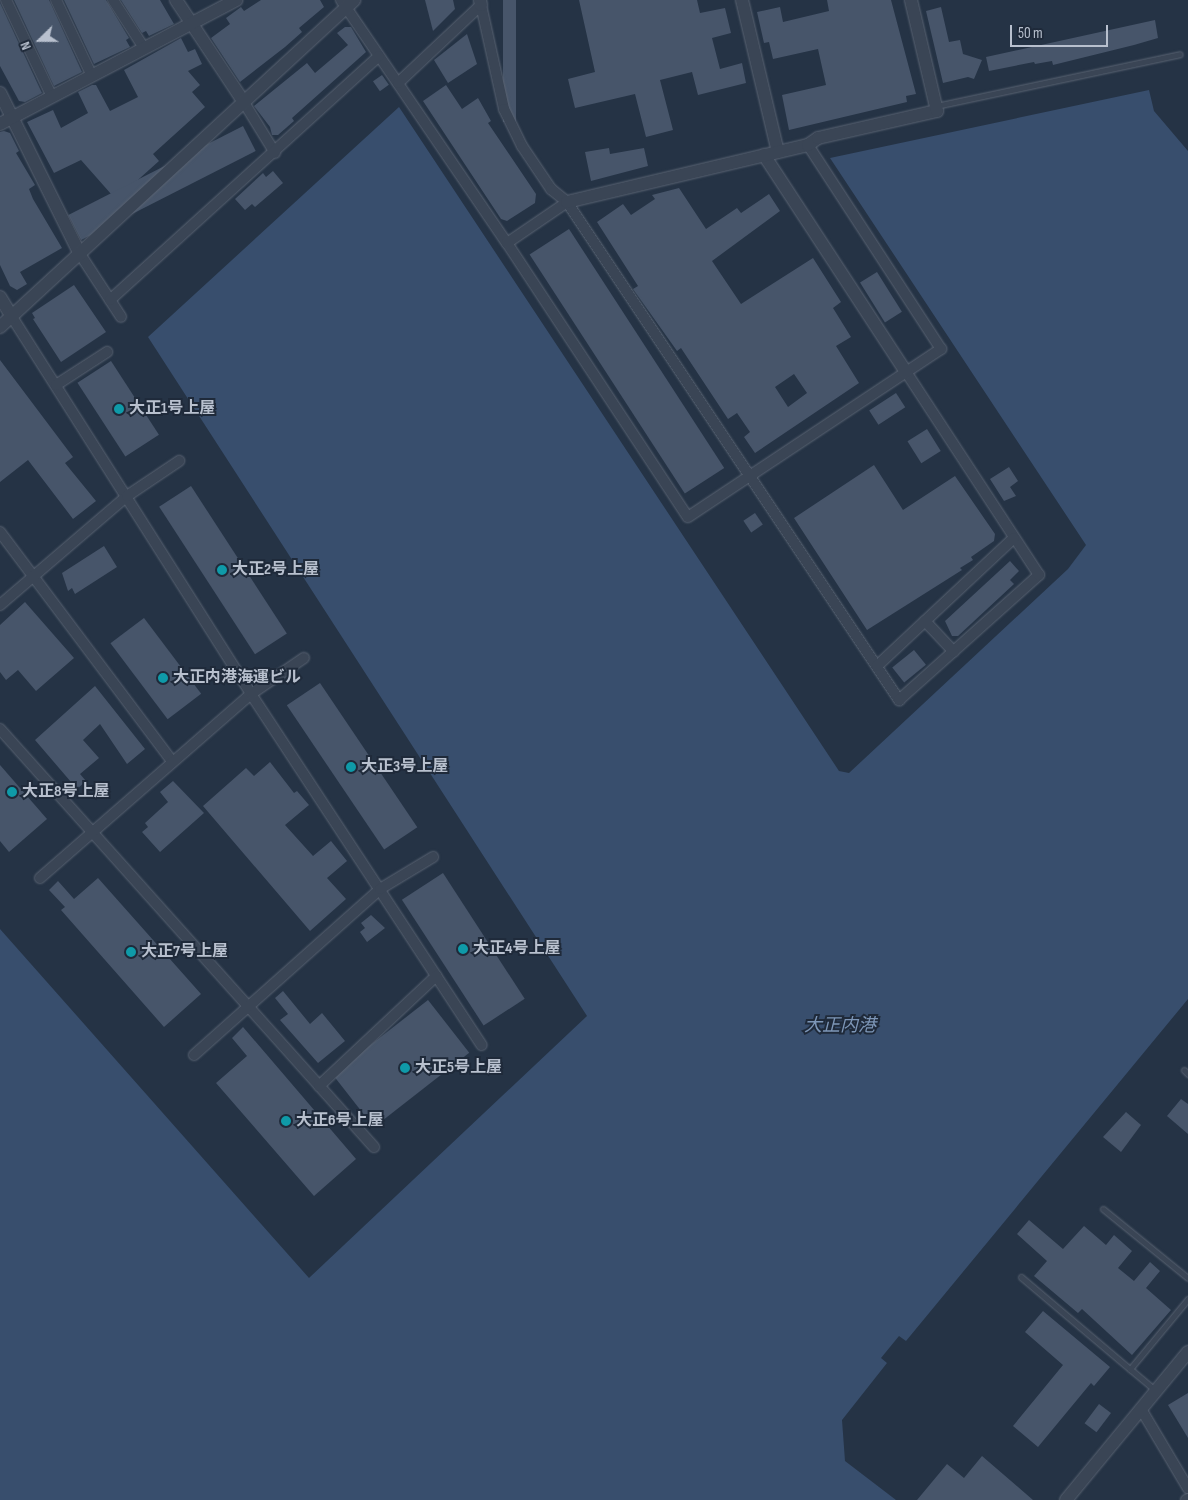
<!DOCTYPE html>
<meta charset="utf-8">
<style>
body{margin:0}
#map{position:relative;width:1188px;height:1500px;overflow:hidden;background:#253345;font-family:"Sofia Sans Condensed","Noto Sans JP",sans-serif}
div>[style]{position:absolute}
.water>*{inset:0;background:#384e6d}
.building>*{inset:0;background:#47556a;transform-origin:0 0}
.roads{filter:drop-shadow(0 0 1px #596372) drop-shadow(0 0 1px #596372)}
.service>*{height:5px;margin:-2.5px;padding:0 2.5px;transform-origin:2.5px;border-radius:2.5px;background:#3a4555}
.minor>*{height:10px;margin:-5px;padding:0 5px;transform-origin:5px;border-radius:5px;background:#3a4555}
.tertiary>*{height:12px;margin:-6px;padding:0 6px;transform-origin:6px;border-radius:6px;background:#3a4555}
.dots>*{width:14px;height:14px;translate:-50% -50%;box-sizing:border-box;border:2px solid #1f2a3a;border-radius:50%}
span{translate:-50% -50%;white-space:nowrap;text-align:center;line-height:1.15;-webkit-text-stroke:4px #1f2a3a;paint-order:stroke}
.poi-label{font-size:16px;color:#b8c0ce;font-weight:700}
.left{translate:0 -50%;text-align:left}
.water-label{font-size:18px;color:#7d96b7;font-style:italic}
.north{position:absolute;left:15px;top:15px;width:50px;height:50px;-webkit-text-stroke:4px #1f2a3a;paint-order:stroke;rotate:248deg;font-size:14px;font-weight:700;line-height:20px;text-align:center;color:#b8c0ce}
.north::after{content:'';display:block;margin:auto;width:18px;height:22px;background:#b8c0ce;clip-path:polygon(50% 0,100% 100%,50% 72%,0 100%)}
.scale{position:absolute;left:1010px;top:25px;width:98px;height:22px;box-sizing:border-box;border:2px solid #b8c0ce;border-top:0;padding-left:6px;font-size:15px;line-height:18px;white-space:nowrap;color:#b8c0ce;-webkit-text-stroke:4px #1f2a3a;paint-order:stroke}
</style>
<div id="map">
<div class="water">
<div style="clip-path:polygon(1149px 90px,1154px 111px,1188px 151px,1188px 999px,906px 1341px,899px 1336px,881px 1358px,887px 1363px,842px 1420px,845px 1461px,896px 1500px,0 1500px,0 929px,309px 1278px,587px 1016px,148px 337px,399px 107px,839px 771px,849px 773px,1068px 569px,1086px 545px,830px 158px)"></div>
</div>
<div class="building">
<div style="clip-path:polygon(14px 0,49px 0,82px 72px,54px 86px)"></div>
<div style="clip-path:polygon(64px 0,106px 0,129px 38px,126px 40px,130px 47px,94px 64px)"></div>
<div style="clip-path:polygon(121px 0,160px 0,174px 24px,149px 36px,146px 31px,142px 33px)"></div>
<div style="clip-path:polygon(261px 0,320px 0,324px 7px,299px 28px,302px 32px,285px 47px,240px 82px,211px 38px,230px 24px,226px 18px,241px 7px,244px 11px)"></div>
<div style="clip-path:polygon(425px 0,453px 0,455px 9px,433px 31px)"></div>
<div style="left:503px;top:0;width:13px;height:122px"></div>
<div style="clip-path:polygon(579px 0,697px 0,700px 13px,725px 8px,731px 33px,712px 38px,720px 69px,742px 63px,746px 83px,698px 95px,692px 72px,660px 80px,673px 130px,646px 137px,635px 94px,575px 108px,568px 79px,595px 72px)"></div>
<div style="clip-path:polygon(827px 0,891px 0,916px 94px,906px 96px,907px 102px,789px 130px,782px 95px,826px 85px,818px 49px,773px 59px,769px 42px,764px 43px,757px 12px,780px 7px,783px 22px,829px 11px)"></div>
<div style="clip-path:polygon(0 3px,42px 93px,25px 102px,19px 101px,0 66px)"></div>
<div style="clip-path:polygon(941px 7px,949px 42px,960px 40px,963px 54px,982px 60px,974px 79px,968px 77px,943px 83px,926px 11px)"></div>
<div style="clip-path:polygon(1155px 20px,1158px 38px,1134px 45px,1053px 65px,1052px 61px,1035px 64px,1034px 62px,989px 71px,986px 57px)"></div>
<div style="clip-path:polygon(345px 27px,351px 27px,366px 52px,292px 118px,294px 121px,278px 135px,272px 135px,270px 127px,254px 106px,307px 63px,315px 73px,348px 45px,337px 33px)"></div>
<div style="clip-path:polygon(467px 34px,477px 64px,448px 83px,434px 60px)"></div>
<div style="clip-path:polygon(181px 38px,188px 52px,195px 49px,202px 64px,188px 71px,200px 85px,192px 92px,205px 107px,153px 154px,159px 161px,130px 187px,133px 191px,119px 203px,81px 160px,54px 173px,27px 122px,53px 110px,61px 128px,88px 113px,78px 92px,92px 85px,96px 85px,110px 111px,138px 97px,124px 70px)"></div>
<div style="left:382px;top:75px;width:12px;height:11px;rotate:55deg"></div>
<div style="clip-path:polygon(446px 85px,462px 109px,478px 98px,491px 121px,488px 123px,536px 194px,535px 203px,507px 221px,501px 219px,423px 101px)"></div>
<div style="left:243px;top:126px;width:28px;height:196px;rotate:63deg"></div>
<div style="clip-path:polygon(4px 131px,10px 133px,19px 151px,16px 153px,35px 185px,29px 189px,33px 199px,62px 248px,20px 272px,27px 284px,17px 290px,10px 286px,0 265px,0 132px)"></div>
<div style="clip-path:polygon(609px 148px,610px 154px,644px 148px,648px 166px,591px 181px,585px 152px)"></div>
<div style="clip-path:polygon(273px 171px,283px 183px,255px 207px,252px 204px,245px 210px,235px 199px,263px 173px,266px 177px)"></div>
<div style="clip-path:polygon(evenodd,679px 188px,706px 229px,737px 208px,741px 213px,769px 194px,780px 211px,712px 261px,741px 304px,813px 258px,841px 302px,833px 308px,851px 337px,836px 346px,859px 383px,755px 453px,744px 437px,750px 432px,737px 413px,728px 419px,681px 348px,677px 351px,633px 289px,638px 286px,597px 222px,623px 204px,631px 215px,655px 199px,652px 195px,679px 188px,794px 374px,807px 393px,788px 407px,775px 387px,794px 374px)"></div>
<div style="left:569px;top:229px;width:285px;height:47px;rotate:57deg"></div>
<div style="left:877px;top:272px;width:47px;height:20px;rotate:58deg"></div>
<div style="clip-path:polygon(74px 285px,106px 332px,61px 362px,33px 319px,35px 318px,32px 313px)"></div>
<div style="clip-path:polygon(0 360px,73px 457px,65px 463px,96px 501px,73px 519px,28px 460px,0 482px)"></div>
<div style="left:111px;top:361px;width:88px;height:40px;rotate:57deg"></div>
<div style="left:896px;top:393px;width:17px;height:32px;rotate:57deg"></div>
<div style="left:927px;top:429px;width:26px;height:23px;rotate:58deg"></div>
<div style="clip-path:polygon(874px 465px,903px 510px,955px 476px,995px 534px,994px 541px,971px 557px,973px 560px,960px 568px,962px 570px,867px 630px,794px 518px)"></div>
<div style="clip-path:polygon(1009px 467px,1018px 481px,1010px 487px,1016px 496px,1004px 501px,990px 479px)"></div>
<div style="left:191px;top:486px;width:176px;height:38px;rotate:57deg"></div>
<div style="left:755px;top:513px;width:14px;height:14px;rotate:56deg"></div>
<div style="clip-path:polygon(104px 546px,117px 567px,75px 594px,72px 588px,68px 591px,62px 573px)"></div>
<div style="clip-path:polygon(1010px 561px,1019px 571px,1010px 580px,1014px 584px,958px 636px,952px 636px,945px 621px)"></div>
<div style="clip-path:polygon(25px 602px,74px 658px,36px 691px,18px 670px,6px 680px,0 672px,0 625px)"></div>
<div style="left:144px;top:618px;width:95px;height:42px;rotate:53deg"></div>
<div style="left:914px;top:650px;width:19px;height:28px;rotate:51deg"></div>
<div style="left:320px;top:683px;width:174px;height:40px;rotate:56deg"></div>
<div style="clip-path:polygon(95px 686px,145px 749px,127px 764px,100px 724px,83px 740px,99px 758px,80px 774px,86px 781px,77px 789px,35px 740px)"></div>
<div style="clip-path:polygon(270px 762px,294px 793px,297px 791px,309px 805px,285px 825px,313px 856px,331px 841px,347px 861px,327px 878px,346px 899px,310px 931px,203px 806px,246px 768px,254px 776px)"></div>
<div style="clip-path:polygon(0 765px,47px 819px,9px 852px,0 841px)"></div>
<div style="clip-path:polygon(173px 781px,204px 813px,160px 852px,142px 832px,148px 827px,145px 823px,168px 802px,160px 792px)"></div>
<div style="left:443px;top:873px;width:150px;height:49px;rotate:57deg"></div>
<div style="clip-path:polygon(98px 878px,201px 994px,164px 1027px,61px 910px,65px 907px,49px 890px,58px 881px,74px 899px)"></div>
<div style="clip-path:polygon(371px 915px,385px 928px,367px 942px,360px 932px,365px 928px,361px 923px)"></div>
<div style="clip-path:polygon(283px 991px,310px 1024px,322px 1013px,345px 1041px,318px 1063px,280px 1020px,288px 1014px,275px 998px)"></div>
<div style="left:428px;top:1000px;width:67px;height:121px;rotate:52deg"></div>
<div style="clip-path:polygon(243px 1027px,356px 1159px,314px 1196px,216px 1083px,247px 1056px,232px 1038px)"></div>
<div style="clip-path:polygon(1181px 1099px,1188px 1104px,1188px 1134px,1167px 1116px)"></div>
<div style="clip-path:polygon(1126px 1112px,1141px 1125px,1121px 1152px,1103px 1137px)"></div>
<div style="clip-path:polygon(1029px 1220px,1063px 1249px,1084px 1226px,1106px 1245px,1114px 1235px,1132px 1251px,1118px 1268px,1134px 1281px,1150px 1262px,1160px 1271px,1146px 1288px,1171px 1310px,1132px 1355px,1082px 1309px,1078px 1313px,1034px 1276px,1047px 1261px,1017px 1234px)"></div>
<div style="clip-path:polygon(1043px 1311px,1110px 1367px,1094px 1386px,1091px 1383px,1038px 1447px,1013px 1426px,1063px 1365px,1025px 1332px)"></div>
<div style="clip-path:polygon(1188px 1393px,1188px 1438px,1168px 1405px)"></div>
<div style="left:1099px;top:1404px;width:15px;height:24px;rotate:37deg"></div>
<div style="clip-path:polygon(982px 1456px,1033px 1500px,917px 1500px,947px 1464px,964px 1478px)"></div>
</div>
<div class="roads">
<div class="service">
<div style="left:936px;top:106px;width:249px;rotate:-12deg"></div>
<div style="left:1184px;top:1070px;width:6px;rotate:45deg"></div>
<div style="left:1103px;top:1209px;width:109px;rotate:39.1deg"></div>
<div style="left:1021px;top:1277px;width:143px;rotate:40.2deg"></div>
<div style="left:1130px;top:1369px;width:91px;rotate:-50.4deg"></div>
<div style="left:1130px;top:1369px;width:34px;rotate:40deg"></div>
</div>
<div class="minor">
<div style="left:6px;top:0;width:107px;rotate:64.6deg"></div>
<div style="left:56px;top:0;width:84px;rotate:64.7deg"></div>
<div style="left:113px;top:0;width:57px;rotate:57.1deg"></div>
<div style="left:341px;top:0;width:294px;rotate:55.7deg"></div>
<div style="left:507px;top:243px;width:328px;rotate:56.6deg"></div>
<div style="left:688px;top:517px;width:304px;rotate:-33.6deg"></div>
<div style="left:941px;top:349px;width:244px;rotate:-123.1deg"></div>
<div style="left:481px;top:5px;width:107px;rotate:77.5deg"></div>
<div style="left:504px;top:109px;width:41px;rotate:64.1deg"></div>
<div style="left:522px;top:146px;width:52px;rotate:56deg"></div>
<div style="left:551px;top:189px;width:21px;rotate:39deg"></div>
<div style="left:567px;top:202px;width:599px;rotate:56.31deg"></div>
<div style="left:899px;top:700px;width:188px;rotate:-41.8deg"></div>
<div style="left:1039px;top:575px;width:243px;rotate:-123.2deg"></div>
<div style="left:398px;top:83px;width:114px;rotate:-43.2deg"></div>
<div style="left:243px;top:101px;width:61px;rotate:58.4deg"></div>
<div style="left:507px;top:243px;width:73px;rotate:-34.3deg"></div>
<div style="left:80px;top:254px;width:75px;rotate:56.9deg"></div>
<div style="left:110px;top:300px;width:363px;rotate:-42.2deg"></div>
<div style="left:12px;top:317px;width:446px;rotate:57.6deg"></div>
<div style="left:251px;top:694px;width:420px;rotate:56.7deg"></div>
<div style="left:56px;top:385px;width:61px;rotate:-32.9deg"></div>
<div style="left:0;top:532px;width:286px;rotate:53.1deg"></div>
<div style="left:0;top:605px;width:167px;rotate:-40.6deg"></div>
<div style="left:127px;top:496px;width:63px;rotate:-33.9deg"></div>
<div style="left:925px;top:621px;width:42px;rotate:46.9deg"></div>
<div style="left:877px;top:666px;width:187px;rotate:-43.1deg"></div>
<div style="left:0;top:729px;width:561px;rotate:48.18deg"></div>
<div style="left:40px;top:878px;width:280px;rotate:-41.1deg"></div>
<div style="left:251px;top:694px;width:64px;rotate:-34.2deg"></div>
<div style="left:194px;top:1055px;width:249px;rotate:-41.7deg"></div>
<div style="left:380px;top:889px;width:62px;rotate:-31.1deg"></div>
<div style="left:319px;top:1086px;width:161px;rotate:-43.2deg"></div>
<div style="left:1141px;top:1409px;width:92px;rotate:59.3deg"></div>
<div style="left:1186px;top:1500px;width:2px;rotate:-27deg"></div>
</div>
<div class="tertiary">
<div style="left:176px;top:0;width:121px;rotate:56.4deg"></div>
<div style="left:480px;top:0;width:5px;rotate:79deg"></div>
<div style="left:742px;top:0;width:156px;rotate:76.7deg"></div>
<div style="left:0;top:93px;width:180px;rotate:63.6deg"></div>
<div style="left:0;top:124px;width:267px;rotate:-27.7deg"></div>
<div style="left:764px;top:155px;width:259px;rotate:56.8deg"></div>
<div style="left:567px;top:202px;width:248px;rotate:-13.3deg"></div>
<div style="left:808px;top:145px;width:12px;rotate:-35deg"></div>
<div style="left:818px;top:138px;width:122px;rotate:-12.8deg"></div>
<div style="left:937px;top:111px;width:114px;rotate:-103.2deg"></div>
<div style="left:0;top:297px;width:23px;rotate:59deg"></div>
<div style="left:0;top:327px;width:482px;rotate:-42.7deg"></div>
<div style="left:1066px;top:1500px;width:192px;rotate:-50.5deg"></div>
</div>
</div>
<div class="dots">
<div style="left:119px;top:409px;background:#0f9aa8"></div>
<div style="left:222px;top:570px;background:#0f9aa8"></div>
<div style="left:163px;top:678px;background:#0f9aa8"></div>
<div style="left:351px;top:767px;background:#0f9aa8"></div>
<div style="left:12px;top:792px;background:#0f9aa8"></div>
<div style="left:463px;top:949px;background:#0f9aa8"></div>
<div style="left:131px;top:952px;background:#0f9aa8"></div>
<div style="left:405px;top:1068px;background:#0f9aa8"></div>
<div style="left:286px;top:1121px;background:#0f9aa8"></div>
</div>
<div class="poi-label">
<span class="left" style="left:129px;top:409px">大正1号上屋</span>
<span class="left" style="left:232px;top:570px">大正2号上屋</span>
<span class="left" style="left:173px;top:678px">大正内港海運ビル</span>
<span class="left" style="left:361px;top:767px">大正3号上屋</span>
<span class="left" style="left:22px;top:792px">大正8号上屋</span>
<span class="left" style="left:473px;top:949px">大正4号上屋</span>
<span class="left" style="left:141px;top:952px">大正7号上屋</span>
<span class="left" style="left:415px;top:1068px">大正5号上屋</span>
<span class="left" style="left:296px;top:1121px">大正6号上屋</span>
</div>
<div class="water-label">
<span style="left:840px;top:1026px">大正内港</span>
</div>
<div class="north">N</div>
<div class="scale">50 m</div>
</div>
